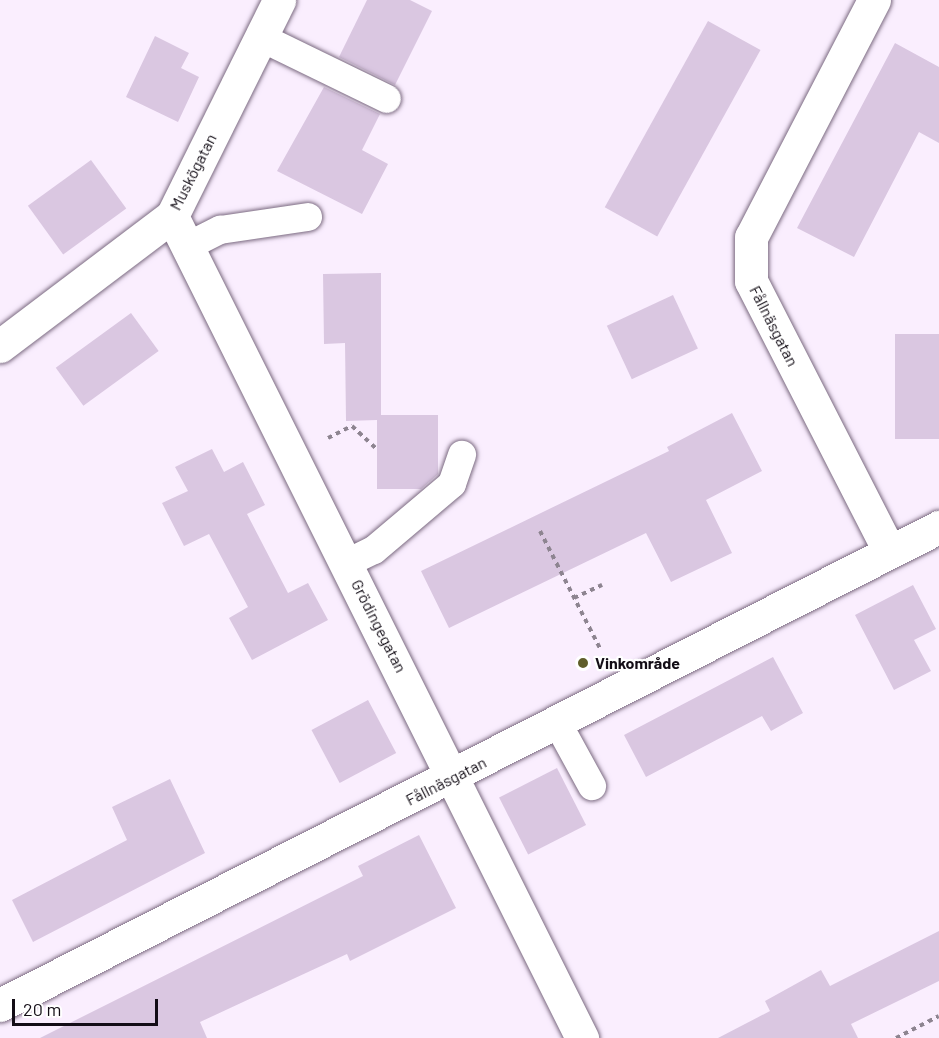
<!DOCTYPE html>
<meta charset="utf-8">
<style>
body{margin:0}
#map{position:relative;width:939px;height:1038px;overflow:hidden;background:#faeefe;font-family:Barlow,sans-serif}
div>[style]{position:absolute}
.building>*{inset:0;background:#dac7e1;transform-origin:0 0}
.path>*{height:4px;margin-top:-2px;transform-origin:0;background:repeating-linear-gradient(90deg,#8d8490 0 4.5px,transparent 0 9px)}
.roads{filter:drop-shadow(0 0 2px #7b6a81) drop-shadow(0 0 2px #7b6a81)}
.lane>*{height:28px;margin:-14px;padding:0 14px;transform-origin:14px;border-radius:14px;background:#fff}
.street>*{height:33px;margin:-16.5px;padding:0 16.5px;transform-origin:16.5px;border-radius:16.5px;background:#fff}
.dots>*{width:16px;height:16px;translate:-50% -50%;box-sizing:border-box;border:3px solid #fff;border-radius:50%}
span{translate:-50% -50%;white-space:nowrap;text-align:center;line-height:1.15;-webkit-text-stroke:4.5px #fff;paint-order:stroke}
.street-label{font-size:16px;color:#130d16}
.poi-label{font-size:16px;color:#130d16;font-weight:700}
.left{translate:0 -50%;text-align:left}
.scale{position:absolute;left:12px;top:999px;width:146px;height:27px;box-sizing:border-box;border:3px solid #130d16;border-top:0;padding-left:8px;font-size:18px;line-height:21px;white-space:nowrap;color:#130d16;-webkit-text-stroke:4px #fff;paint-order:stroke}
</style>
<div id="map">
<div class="building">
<div style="clip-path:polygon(367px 0,410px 0,432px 11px,395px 85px,339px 57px)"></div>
<div style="left:708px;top:21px;width:60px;height:213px;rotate:29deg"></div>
<div style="clip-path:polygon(155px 36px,189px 53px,181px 68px,199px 77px,178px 122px,126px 97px)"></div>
<div style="clip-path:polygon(895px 43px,939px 67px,939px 143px,919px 132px,854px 257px,797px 228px)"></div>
<div style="clip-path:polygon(324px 87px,380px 114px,362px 150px,388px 164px,362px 214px,277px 171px)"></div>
<div style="left:91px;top:160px;width:60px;height:78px;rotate:54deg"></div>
<div style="clip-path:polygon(381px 273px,381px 415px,438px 415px,438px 474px,421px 489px,377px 489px,377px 420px,346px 421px,345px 343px,324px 344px,323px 274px)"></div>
<div style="left:673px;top:295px;width:59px;height:73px;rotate:65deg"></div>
<div style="left:131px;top:313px;width:47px;height:93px;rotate:54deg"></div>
<div style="left:895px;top:334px;width:44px;height:105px"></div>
<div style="clip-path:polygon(732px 413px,762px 471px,706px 500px,732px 553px,671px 582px,646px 533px,449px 628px,421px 571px,669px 451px,667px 447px)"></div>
<div style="clip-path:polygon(212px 449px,224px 472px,243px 462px,265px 505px,247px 514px,288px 593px,308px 583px,328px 620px,252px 660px,229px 618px,248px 607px,209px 534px,184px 546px,162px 503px,188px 491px,175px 467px)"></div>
<div style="clip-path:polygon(913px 585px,936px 629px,914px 640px,931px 671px,894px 690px,855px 615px)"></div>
<div style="clip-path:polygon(773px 657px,803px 713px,771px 731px,762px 716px,646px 777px,624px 735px)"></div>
<div style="left:368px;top:700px;width:60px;height:64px;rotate:62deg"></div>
<div style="left:557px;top:768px;width:64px;height:65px;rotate:63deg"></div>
<div style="clip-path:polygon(170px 779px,205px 853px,33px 942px,12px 900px,127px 840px,112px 807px)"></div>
<div style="clip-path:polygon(419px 835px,456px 908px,350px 961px,347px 954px,200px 1022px,207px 1038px,40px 1038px,363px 876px,358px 866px)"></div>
<div style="clip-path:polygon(939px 931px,939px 981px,851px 1024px,858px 1038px,718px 1038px,770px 1011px,765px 1001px,821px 970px,830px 986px)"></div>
</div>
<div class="path">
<div style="left:328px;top:438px;width:27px;rotate:-27deg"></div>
<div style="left:352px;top:426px;width:34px;rotate:43deg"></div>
<div style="left:540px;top:531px;width:134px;rotate:62.9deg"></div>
<div style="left:574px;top:598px;width:31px;rotate:-25deg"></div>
<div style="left:896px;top:1038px;width:48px;rotate:-27.1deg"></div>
</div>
<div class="roads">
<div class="lane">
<div style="left:260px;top:37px;width:141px;rotate:26deg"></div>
<div style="left:188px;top:246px;width:36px;rotate:-27deg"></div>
<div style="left:220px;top:230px;width:89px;rotate:-8.4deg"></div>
<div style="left:347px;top:563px;width:30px;rotate:-26deg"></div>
<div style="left:374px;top:550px;width:102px;rotate:-40.2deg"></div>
<div style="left:452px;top:484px;width:31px;rotate:-71deg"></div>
<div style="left:558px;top:724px;width:71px;rotate:61.3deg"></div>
</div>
<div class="street">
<div style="left:874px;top:0;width:267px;rotate:117.4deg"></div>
<div style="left:751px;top:237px;width:44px;rotate:90deg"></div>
<div style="left:751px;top:281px;width:303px;rotate:62.9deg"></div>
<div style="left:172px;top:216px;width:919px;rotate:63.49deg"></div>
<div style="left:0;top:346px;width:216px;rotate:-37.1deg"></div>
<div style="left:172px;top:216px;width:241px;rotate:-63.6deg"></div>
<div style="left:0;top:1005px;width:1054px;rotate:-26.98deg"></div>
</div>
</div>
<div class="dots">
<div style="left:583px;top:663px;background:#5f5d2a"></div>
</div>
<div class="street-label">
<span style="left:193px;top:172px;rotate:-63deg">Muskögatan</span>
<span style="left:774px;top:326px;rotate:63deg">Fållnäsgatan</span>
<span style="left:379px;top:626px;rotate:63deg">Grödingegatan</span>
<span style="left:446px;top:781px;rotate:-27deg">Fållnäsgatan</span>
</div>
<div class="poi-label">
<span class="left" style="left:595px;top:663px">Vinkområde</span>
</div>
<div class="scale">20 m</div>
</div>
